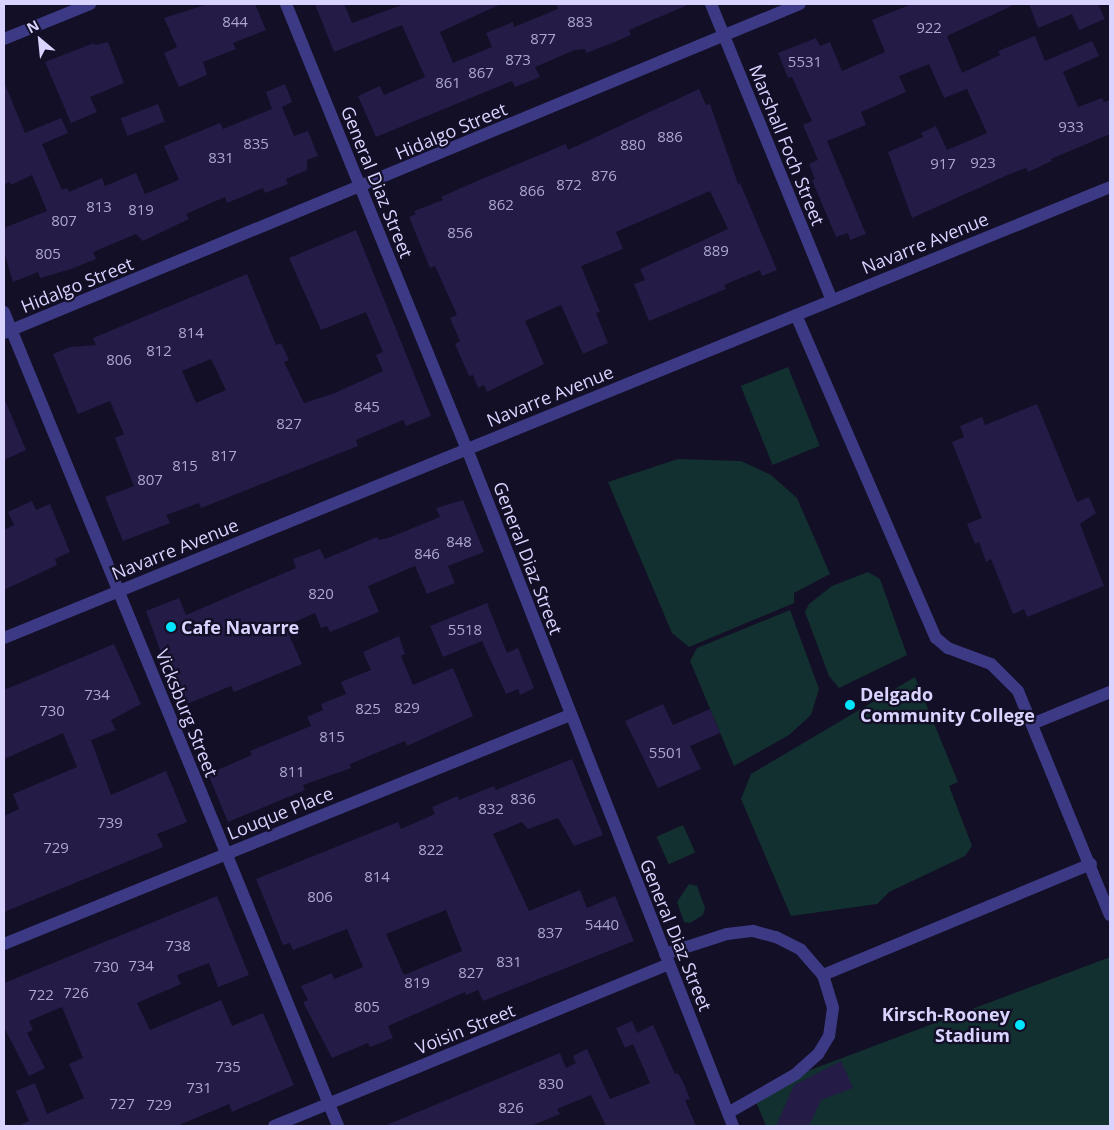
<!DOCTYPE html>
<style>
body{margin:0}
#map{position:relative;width:1114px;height:1130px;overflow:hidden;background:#130f26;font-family:"Open Sans",sans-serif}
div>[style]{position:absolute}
.green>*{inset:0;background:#12302f;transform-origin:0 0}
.building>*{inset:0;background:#241b47;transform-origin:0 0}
.lane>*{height:12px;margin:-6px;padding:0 6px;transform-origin:6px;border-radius:6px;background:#3d3a85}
.street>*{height:12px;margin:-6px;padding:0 6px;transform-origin:6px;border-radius:6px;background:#3d3a85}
.dots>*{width:14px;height:14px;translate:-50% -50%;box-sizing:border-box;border:2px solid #130f26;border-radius:50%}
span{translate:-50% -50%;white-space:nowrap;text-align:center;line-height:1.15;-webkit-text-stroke:4.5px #130f26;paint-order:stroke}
.number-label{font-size:15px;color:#aca6d1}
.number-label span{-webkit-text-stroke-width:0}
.street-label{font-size:18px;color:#d9d4ff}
.poi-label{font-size:18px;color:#d9d4ff;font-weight:700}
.left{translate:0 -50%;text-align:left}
.right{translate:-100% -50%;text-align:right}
.frame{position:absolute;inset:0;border:5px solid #d9d4ff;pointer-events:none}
.north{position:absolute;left:15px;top:15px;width:50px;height:50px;-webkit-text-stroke:4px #130f26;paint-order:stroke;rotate:332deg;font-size:14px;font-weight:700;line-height:20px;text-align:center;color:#d9d4ff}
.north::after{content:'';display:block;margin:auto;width:18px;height:22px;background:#d9d4ff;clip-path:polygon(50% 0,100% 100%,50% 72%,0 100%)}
</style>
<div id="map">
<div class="green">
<div style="left:788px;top:367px;width:85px;height:51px;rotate:68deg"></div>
<div style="clip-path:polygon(678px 459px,741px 461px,771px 475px,797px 498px,830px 574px,794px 593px,794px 603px,689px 647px,672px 633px,608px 482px)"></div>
<div style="clip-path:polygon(868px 572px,880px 579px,907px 655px,839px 688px,829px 676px,805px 612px,809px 604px,832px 586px)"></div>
<div style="clip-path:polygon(790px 610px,819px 689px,811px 715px,789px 735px,734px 766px,690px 661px,697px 648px)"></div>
<div style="clip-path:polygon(915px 677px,958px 782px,949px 786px,972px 846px,965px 856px,889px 892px,877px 904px,791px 916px,741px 799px,751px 774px)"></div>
<div style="left:683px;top:825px;width:30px;height:29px;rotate:66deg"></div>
<div style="clip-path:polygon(689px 884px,697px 886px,705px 908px,703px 915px,690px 923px,684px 922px,677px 902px)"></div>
<div style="clip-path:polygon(1110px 957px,1110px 1126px,766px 1126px,752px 1092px)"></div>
</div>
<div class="building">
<div style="clip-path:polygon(208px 4px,255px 4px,266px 30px,233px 43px,236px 49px,203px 62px,207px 75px,179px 87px,164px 53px,177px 47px,164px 18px)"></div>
<div style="clip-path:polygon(315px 4px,344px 4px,352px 23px,405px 4px,501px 4px,440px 32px,453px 63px,492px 47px,486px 33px,513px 22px,514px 27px,558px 9px,556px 4px,690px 4px,629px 30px,631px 35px,612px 43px,586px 53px,585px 49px,575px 50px,535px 67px,540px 77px,515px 87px,512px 81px,376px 137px,358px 96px,380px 86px,384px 95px,425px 77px,402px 25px,334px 52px)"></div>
<div style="clip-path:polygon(912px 4px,1016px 4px,947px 36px,962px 73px,1000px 55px,998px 51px,1035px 36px,1045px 61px,1092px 41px,1099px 56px,1063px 72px,1078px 107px,1102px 98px,1104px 102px,1110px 100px,1110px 134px,1051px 159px,1052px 161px,1028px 172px,1026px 168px,1010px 174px,912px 218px,888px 152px,923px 137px,921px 133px,936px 126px,947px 150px,987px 133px,967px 89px,944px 98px,929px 64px,899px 76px,906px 92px,861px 112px,866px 125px,827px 141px,866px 234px,850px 240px,848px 233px,836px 237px,812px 180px,815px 179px,809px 164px,818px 160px,803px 125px,812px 121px,792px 77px,788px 78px,778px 53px,816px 38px,820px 46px,830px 42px,842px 71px,885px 52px,872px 20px)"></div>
<div style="clip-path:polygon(1029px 4px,1098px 4px,1105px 19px,1079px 30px,1072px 14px,1038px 28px)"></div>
<div style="clip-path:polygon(108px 42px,124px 83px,90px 97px,97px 112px,71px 123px,45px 62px,94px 43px,95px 45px)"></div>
<div style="clip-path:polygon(4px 82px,25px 133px,61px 118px,68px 133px,42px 144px,62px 190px,67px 188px,69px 192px,102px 178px,105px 186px,136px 173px,145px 194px,179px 180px,164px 146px,220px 123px,223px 129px,272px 109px,266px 92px,285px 84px,292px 102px,282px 107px,294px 136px,308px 131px,318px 156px,307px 160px,307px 170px,286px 179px,288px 184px,265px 193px,263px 188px,227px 203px,225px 197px,186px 214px,189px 219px,143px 241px,136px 234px,93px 252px,96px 259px,71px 269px,40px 278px,38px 272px,13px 282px,4px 252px,4px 228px,47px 211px,32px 175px,11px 185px,10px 182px,4px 184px)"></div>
<div style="clip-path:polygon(699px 89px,706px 105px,710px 104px,738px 184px,740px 183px,777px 270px,762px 276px,760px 270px,724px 285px,726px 289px,649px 321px,634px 284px,645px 280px,640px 269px,728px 229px,710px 191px,616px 232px,623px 249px,581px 266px,600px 312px,596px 313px,608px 343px,583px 354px,561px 305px,525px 321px,544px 364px,487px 392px,484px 385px,478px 388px,473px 375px,469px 376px,455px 344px,460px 341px,450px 318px,457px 315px,435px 266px,430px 268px,409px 217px,416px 214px,414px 211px,443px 200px,441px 197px,477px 181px,566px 144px,568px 150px)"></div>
<div style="left:158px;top:104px;width:19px;height:40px;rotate:69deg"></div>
<div style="clip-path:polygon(evenodd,356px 230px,431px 416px,406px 426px,403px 420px,356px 440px,358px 446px,201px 508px,199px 503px,166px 515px,170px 523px,123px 541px,105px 497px,134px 486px,115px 438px,124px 434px,110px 401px,78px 414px,53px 354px,70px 347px,96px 345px,93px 338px,247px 274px,276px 345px,281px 343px,289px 360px,284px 362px,304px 403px,335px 393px,383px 371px,376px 355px,383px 352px,366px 312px,321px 330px,289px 258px,356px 230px,211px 359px,226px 390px,196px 403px,182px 371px,211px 359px)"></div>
<div style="clip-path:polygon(4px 398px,26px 450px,4px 460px)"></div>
<div style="clip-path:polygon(1037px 404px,1077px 502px,1089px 497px,1096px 513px,1080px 524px,1104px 586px,1027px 617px,1024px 609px,1013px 614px,991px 559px,986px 562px,979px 542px,975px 544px,967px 524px,982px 518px,952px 442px,964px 437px,960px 426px,982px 417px,985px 425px)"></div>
<div style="clip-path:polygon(463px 500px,484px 552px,448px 566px,455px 583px,427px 594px,415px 566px,368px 586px,379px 612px,330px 632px,327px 626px,321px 628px,315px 613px,285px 626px,302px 664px,234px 692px,231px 686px,187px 704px,165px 664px,146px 611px,179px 598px,186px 615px,296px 568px,293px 559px,320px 549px,325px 559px,377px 537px,379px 540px,391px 537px,440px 517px,436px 508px)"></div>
<div style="clip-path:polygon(32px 501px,36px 510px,50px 504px,70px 552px,55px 559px,57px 565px,4px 590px,4px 530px,14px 525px,8px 512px)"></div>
<div style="clip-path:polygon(487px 603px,507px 653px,518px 648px,534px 688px,520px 695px,518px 689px,506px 694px,482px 641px,443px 657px,430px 626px)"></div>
<div style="clip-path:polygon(399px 636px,405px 654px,401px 656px,413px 685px,453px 668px,473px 716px,407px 746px,405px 741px,350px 764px,351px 768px,303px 785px,305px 790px,228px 822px,208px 774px,252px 755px,250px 751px,311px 726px,307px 717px,323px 710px,321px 704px,346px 694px,341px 682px,371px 670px,363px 652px)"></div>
<div style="clip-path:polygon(114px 644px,141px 704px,111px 720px,116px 730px,91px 740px,111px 795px,166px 771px,187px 822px,157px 834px,163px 847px,4px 912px,4px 816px,19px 809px,13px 794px,77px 767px,63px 733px,4px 759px,4px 690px)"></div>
<div style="clip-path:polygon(663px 704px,673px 725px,710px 709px,720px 733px,690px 746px,701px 769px,658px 788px,625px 721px)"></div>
<div style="clip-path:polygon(evenodd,572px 759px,603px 835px,574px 846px,558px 818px,528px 829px,522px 822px,493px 834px,529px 911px,580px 890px,587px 908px,615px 896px,634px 941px,483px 1001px,478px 990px,466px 995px,465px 992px,388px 1026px,393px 1038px,370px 1047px,368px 1043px,332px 1058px,303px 1002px,308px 1000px,301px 986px,332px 973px,334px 979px,363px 967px,347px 929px,293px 950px,290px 943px,283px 945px,256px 879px,398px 822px,401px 829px,435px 814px,432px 807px,458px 796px,459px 800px,494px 786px,496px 790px,572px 759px,446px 910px,462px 951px,404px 975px,386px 934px,446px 910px)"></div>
<div style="clip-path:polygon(217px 896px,249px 975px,218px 987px,209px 963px,177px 975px,181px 984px,137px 1003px,150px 1030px,221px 1000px,232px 1026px,263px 1013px,294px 1085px,232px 1112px,229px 1104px,177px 1126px,18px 1126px,29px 1121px,16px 1091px,35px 1083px,47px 1114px,84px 1098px,69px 1064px,83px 1058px,62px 1007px,29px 1021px,33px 1030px,27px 1033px,45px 1068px,29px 1076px,4px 1027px,4px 983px)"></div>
<div style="clip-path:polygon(632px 1021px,637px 1033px,653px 1025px,675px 1074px,678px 1073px,683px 1082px,690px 1099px,685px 1100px,696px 1126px,606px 1126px,591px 1095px,557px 1109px,560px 1114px,531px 1126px,384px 1126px,560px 1053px,566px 1068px,576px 1063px,573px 1056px,587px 1049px,610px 1099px,650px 1083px,633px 1044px,625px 1048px,616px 1028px)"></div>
<div style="clip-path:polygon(841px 1061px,853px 1088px,821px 1100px,809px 1126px,776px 1126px,794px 1085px)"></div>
</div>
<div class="lane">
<div style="left:796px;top:315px;width:352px;rotate:66.6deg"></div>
<div style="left:936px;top:638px;width:16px;rotate:40deg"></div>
<div style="left:948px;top:648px;width:46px;rotate:20.4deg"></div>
<div style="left:991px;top:664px;width:38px;rotate:45deg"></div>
<div style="left:1018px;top:691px;width:242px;rotate:67.7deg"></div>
<div style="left:1032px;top:724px;width:84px;rotate:-22.3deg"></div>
<div style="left:665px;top:954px;width:65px;rotate:-17.9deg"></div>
<div style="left:727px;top:934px;width:26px;rotate:-7deg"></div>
<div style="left:753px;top:931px;width:24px;rotate:15deg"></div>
<div style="left:776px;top:937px;width:28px;rotate:27deg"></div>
<div style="left:801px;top:950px;width:33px;rotate:49deg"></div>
<div style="left:823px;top:975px;width:34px;rotate:73deg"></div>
<div style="left:833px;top:1008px;width:28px;rotate:98deg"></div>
<div style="left:829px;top:1036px;width:21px;rotate:121deg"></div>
<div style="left:818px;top:1054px;width:30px;rotate:138deg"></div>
<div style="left:796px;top:1074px;width:78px;rotate:150.2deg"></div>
<div style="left:823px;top:975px;width:290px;rotate:-22.5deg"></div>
</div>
<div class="street">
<div style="left:286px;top:4px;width:480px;rotate:67.9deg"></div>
<div style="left:467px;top:449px;width:727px;rotate:68.55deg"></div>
<div style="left:711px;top:4px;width:320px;rotate:67.8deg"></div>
<div style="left:4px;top:39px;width:93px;rotate:-22.1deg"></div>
<div style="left:4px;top:312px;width:880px;rotate:67.69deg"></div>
<div style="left:4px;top:333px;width:861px;rotate:-22.46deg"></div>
<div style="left:4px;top:638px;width:1194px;rotate:-22.18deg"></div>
<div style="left:4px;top:944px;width:611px;rotate:-22.03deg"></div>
<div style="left:274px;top:1126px;width:427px;rotate:-22.3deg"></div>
</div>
<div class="dots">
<div style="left:171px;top:627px;background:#00e5ff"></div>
<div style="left:850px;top:705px;background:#00e5ff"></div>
<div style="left:1020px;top:1025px;background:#00e5ff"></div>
</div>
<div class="number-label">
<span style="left:235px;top:22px">844</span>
<span style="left:580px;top:22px">883</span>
<span style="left:929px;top:28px">922</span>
<span style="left:543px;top:39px">877</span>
<span style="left:518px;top:60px">873</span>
<span style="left:805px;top:62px">5531</span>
<span style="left:481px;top:73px">867</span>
<span style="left:448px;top:83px">861</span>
<span style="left:1071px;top:127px">933</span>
<span style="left:670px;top:137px">886</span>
<span style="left:256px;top:144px">835</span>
<span style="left:633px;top:145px">880</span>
<span style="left:221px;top:158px">831</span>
<span style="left:983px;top:163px">923</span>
<span style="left:943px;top:164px">917</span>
<span style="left:604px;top:176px">876</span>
<span style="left:569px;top:185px">872</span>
<span style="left:532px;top:191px">866</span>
<span style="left:501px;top:205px">862</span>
<span style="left:99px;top:207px">813</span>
<span style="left:141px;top:210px">819</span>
<span style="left:64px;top:221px">807</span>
<span style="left:460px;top:233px">856</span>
<span style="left:716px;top:251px">889</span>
<span style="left:48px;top:254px">805</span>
<span style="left:191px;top:333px">814</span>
<span style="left:159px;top:351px">812</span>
<span style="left:119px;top:360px">806</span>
<span style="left:367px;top:407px">845</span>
<span style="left:289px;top:424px">827</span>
<span style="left:224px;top:456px">817</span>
<span style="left:185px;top:466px">815</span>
<span style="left:150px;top:480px">807</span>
<span style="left:459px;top:542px">848</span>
<span style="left:427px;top:554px">846</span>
<span style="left:321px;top:594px">820</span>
<span style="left:465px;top:630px">5518</span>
<span style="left:97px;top:695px">734</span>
<span style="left:407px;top:708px">829</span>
<span style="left:368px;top:709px">825</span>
<span style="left:52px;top:711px">730</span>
<span style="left:332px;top:737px">815</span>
<span style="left:666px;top:753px">5501</span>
<span style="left:292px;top:772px">811</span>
<span style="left:523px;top:799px">836</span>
<span style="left:491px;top:809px">832</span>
<span style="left:110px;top:823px">739</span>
<span style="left:56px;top:848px">729</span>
<span style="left:431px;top:850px">822</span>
<span style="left:377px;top:877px">814</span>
<span style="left:320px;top:897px">806</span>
<span style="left:602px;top:925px">5440</span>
<span style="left:550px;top:933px">837</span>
<span style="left:178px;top:946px">738</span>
<span style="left:509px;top:962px">831</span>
<span style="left:141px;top:966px">734</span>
<span style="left:106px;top:967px">730</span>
<span style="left:471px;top:973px">827</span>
<span style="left:417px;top:983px">819</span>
<span style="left:76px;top:993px">726</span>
<span style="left:41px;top:995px">722</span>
<span style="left:367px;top:1007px">805</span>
<span style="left:228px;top:1067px">735</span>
<span style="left:551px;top:1084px">830</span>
<span style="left:199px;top:1088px">731</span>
<span style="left:122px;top:1104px">727</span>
<span style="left:159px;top:1105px">729</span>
<span style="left:511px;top:1108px">826</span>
</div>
<div class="street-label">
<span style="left:451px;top:131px;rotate:-23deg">Hidalgo Street</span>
<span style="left:787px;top:145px;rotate:68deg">Marshall Foch Street</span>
<span style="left:377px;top:182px;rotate:68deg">General Diaz Street</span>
<span style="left:925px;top:243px;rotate:-22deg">Navarre Avenue</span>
<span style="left:77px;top:285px;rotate:-22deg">Hidalgo Street</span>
<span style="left:550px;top:396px;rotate:-22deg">Navarre Avenue</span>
<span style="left:175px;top:549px;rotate:-22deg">Navarre Avenue</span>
<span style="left:528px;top:558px;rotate:69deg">General Diaz Street</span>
<span style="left:187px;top:713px;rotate:68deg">Vicksburg Street</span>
<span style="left:280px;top:813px;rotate:-22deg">Louque Place</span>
<span style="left:676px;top:935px;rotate:68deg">General Diaz Street</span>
<span style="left:465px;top:1029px;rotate:-22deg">Voisin Street</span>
</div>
<div class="poi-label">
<span class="left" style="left:181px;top:627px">Cafe Navarre</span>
<span class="left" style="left:860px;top:705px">Delgado<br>Community College</span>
<span class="right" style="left:1010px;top:1025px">Kirsch-Rooney<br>Stadium</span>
</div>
<div class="frame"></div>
<div class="north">N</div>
</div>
